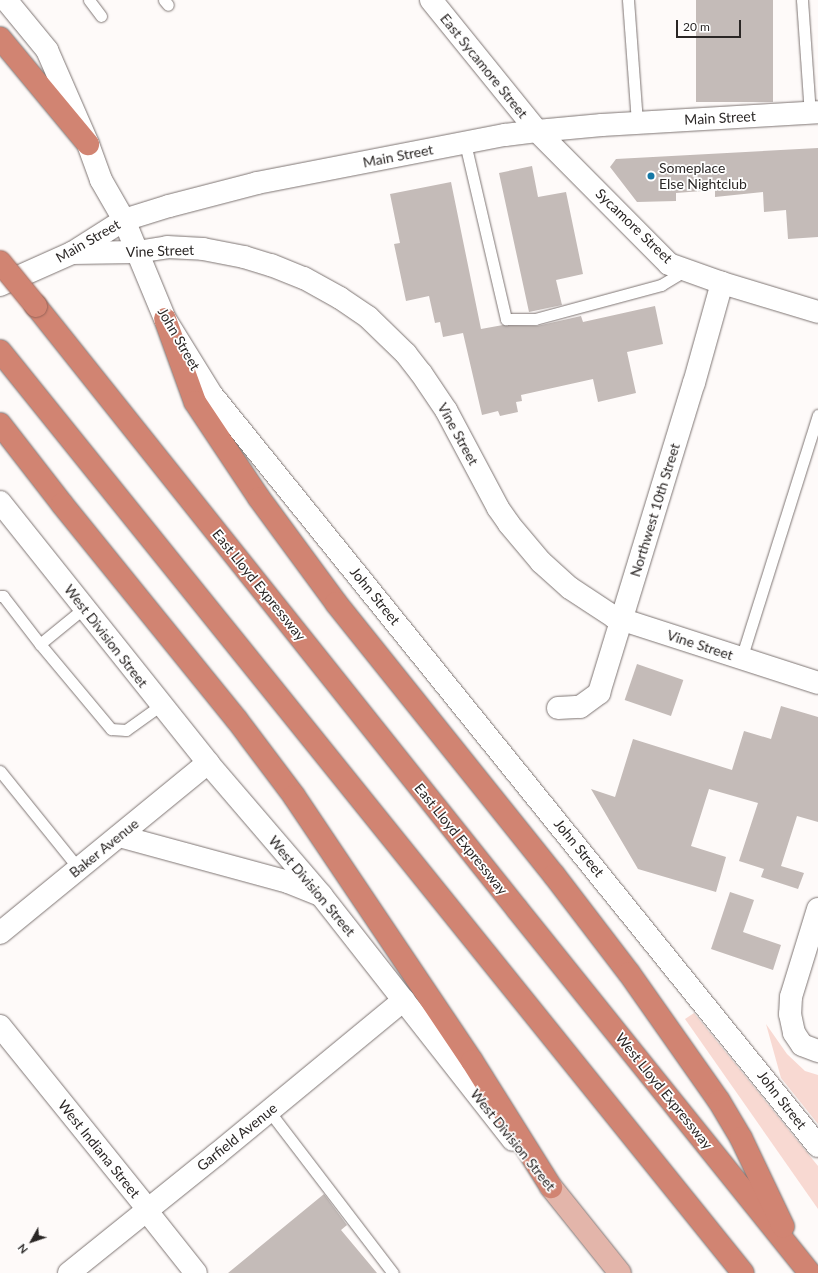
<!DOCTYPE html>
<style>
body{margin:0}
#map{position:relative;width:818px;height:1273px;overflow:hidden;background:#fefaf9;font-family:Lato,sans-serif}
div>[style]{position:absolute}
.green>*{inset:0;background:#f8d9d2}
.building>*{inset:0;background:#c4bbb8;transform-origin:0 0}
.roads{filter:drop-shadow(0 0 1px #7e7573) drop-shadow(0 0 1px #7e7573)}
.service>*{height:11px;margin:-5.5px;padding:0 5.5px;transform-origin:5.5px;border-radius:5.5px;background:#fff}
.minor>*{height:22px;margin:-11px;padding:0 11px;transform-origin:11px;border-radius:11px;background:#fff}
.tertiary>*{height:22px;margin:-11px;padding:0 11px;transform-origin:11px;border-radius:11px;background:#fff}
.secondary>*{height:22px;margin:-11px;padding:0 11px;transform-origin:11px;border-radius:11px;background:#fff}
.primary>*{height:22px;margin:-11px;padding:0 11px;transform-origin:11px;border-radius:11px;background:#e3b5aa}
.motorway>*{height:22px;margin:-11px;padding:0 11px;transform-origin:11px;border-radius:11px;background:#d18472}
.bridges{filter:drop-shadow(0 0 1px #976357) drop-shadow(0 0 1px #976357)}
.motorway-bridge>*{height:22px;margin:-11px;padding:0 11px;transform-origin:11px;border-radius:11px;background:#d18472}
.dots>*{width:11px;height:11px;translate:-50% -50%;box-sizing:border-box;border:2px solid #fff;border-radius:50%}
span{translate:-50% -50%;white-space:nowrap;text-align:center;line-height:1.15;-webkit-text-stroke:3.5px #fff;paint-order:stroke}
.street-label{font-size:14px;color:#2a2625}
.poi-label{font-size:14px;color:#2a2625}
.left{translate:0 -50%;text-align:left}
.north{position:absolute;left:12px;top:1221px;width:40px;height:40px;-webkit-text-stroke:3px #fff;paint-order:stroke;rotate:230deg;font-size:11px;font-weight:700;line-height:16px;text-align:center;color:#2a2625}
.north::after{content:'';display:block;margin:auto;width:14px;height:18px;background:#2a2625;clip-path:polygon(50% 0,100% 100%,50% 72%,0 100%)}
.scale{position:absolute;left:676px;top:20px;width:65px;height:18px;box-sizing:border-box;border:2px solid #2a2625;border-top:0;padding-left:5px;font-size:12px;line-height:14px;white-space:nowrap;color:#2a2625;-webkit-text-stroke:3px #fff;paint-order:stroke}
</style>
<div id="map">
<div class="green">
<div style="clip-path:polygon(694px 1013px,818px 1166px,818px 1209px,685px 1019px)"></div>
<div style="clip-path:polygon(766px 1024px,787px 1054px,805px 1071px,818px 1075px,818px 1124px,781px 1078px)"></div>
</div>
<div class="building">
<div style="left:696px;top:0;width:77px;height:102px"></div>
<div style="clip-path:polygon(818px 148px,818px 237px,788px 239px,786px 210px,764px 212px,763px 192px,715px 197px,715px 190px,676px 193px,676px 201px,637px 202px,610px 167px,616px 159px)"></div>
<div style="clip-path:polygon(532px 166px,538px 197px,566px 192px,583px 274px,556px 280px,562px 305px,529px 312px,499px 173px)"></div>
<div style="clip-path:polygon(451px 182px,481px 329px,503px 325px,537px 326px,581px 316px,583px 322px,655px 306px,663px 344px,627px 352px,636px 393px,598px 402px,593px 379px,521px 395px,522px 401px,516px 402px,518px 412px,500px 416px,498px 411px,482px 415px,463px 333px,443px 337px,440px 322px,435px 323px,429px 296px,406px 301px,394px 244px,400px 243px,390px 194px)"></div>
<div style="left:637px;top:664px;width:49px;height:38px;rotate:19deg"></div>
<div style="clip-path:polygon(781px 706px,818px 717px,818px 822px,797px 816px,781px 866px,804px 873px,798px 889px,761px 877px,764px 869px,739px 861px,758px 803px,709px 789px,691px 846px,726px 857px,716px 892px,638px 869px,591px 789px,615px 797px,633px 739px,732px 770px,744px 731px,771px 739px)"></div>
<div style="clip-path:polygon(730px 892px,754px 900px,743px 932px,781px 945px,773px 970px,711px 949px)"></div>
<div style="clip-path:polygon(324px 1194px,347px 1225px,341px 1230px,377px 1273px,228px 1273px)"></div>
</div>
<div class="roads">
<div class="service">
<div style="left:89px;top:0;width:20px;rotate:53deg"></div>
<div style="left:164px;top:0;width:6px;rotate:51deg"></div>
<div style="left:628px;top:0;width:123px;rotate:85.8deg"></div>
<div style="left:802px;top:0;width:113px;rotate:86deg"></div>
<div style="left:465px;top:143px;width:181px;rotate:76.9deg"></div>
<div style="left:506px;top:319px;width:29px"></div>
<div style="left:535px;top:319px;width:131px;rotate:-15.1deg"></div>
<div style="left:661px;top:285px;width:29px;rotate:-31deg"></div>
<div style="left:0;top:596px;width:3px"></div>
<div style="left:3px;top:596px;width:61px;rotate:52.4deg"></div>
<div style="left:84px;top:608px;width:57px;rotate:140.7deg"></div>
<div style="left:40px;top:644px;width:111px;rotate:50.1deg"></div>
<div style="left:111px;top:729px;width:15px;rotate:4deg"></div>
<div style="left:126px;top:730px;width:43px;rotate:-35.5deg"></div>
<div style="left:741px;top:659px;width:256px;rotate:-72.5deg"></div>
<div style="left:0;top:771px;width:126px;rotate:51.1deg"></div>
<div style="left:269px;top:1111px;width:204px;rotate:52.6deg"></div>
</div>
<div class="minor">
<div style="left:431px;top:0;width:169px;rotate:51deg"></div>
<div style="left:558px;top:708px;width:22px;rotate:-3deg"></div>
<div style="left:580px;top:707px;width:24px;rotate:-36deg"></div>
<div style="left:599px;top:693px;width:324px;rotate:-73deg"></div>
<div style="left:694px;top:383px;width:104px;rotate:-74.4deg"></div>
<div style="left:119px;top:836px;width:175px;rotate:15.2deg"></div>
<div style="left:288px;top:882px;width:35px;rotate:22deg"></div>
<div style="left:818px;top:909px;width:92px;rotate:107.1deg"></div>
<div style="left:791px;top:997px;width:17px;rotate:93deg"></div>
<div style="left:790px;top:1014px;width:19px;rotate:78deg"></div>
<div style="left:794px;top:1033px;width:14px;rotate:56deg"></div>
<div style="left:802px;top:1045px;width:17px;rotate:21deg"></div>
<div style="left:0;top:933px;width:269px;rotate:-39.3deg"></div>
<div style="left:0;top:1026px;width:228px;rotate:51.1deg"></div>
<div style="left:143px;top:1203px;width:8px;rotate:67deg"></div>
<div style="left:146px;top:1210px;width:80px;rotate:51.6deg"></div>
<div style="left:69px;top:1273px;width:190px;rotate:-38.8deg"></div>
<div style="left:217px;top:1154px;width:242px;rotate:-39.5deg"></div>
</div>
<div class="tertiary">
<div style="left:537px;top:131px;width:65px;rotate:-5.3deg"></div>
<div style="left:602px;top:125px;width:216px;rotate:-3.4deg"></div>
</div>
<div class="secondary">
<div style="left:6px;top:0;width:65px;rotate:50.6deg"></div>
<div style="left:47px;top:50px;width:103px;rotate:66.4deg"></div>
<div style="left:88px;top:144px;width:38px;rotate:70deg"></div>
<div style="left:101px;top:180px;width:46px;rotate:60.1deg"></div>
<div style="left:124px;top:220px;width:107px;rotate:67.5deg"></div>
<div style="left:165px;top:319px;width:89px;rotate:58.3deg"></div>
<div style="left:212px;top:395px;width:965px;rotate:51.1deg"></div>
<div style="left:72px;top:253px;width:65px;rotate:-0.9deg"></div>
<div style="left:137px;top:252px;width:30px;rotate:-9deg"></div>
<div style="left:167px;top:247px;width:36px;rotate:3deg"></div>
<div style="left:203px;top:249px;width:42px;rotate:11deg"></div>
<div style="left:244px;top:257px;width:28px;rotate:17deg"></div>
<div style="left:271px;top:265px;width:35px;rotate:22deg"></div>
<div style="left:304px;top:278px;width:41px;rotate:29.1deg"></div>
<div style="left:340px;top:298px;width:34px;rotate:34deg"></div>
<div style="left:368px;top:317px;width:53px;rotate:44.2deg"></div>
<div style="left:406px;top:354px;width:24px;rotate:52deg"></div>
<div style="left:421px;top:373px;width:45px;rotate:56deg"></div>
<div style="left:446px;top:410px;width:111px;rotate:62deg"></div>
<div style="left:498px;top:508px;width:19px;rotate:55deg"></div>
<div style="left:509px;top:524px;width:50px;rotate:49.9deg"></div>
<div style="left:541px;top:562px;width:39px;rotate:42deg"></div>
<div style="left:570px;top:588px;width:53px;rotate:33.4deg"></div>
<div style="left:614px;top:617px;width:214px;rotate:17.9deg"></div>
<div style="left:0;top:285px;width:79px;rotate:-24deg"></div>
<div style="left:72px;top:253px;width:62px;rotate:-32.4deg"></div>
<div style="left:124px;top:220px;width:47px;rotate:-17.3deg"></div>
<div style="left:169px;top:206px;width:91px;rotate:-14.6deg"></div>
<div style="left:257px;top:183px;width:253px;rotate:-11deg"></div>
<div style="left:505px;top:135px;width:32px;rotate:-7deg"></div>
<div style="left:537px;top:131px;width:187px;rotate:45.2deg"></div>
<div style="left:669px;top:264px;width:56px;rotate:19.7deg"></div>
<div style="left:722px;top:283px;width:100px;rotate:16.8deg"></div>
<div style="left:0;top:502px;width:334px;rotate:51.4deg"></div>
<div style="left:208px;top:763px;width:174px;rotate:49.4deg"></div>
<div style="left:321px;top:895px;width:311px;rotate:51.9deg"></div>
</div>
<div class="primary">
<div style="left:551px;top:1187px;width:110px;rotate:51.3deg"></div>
</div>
<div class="motorway">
<div style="left:0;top:38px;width:138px;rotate:50.3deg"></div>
<div style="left:36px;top:306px;width:771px;rotate:51.42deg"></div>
<div style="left:517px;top:909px;width:467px;rotate:51.2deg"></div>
<div style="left:165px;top:319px;width:88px;rotate:70.1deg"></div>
<div style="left:195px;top:402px;width:115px;rotate:56.3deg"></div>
<div style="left:259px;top:498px;width:130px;rotate:53.7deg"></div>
<div style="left:336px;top:603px;width:349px;rotate:51.3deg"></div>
<div style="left:554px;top:875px;width:123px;rotate:52.6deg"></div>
<div style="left:629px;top:973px;width:156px;rotate:54.9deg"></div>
<div style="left:719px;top:1101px;width:43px;rotate:59.3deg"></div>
<div style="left:741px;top:1138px;width:98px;rotate:64.5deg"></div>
<div style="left:0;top:351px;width:1184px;rotate:51.14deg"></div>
<div style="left:0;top:424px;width:101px;rotate:52.2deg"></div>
<div style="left:62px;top:504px;width:278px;rotate:51deg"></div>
<div style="left:237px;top:720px;width:95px;rotate:53.1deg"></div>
<div style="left:294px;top:796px;width:319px;rotate:56.1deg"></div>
<div style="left:472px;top:1061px;width:149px;rotate:57.9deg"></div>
</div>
</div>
<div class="bridges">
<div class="motorway-bridge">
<div style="left:0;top:262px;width:57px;rotate:50.7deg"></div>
</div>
</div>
<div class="dots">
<div style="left:651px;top:176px;background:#1578a5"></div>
</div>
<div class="street-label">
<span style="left:484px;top:66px;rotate:51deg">East Sycamore Street</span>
<span style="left:720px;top:118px;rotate:-3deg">Main Street</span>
<span style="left:398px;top:156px;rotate:-11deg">Main Street</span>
<span style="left:634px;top:226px;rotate:44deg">Sycamore Street</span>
<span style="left:88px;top:241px;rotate:-30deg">Main Street</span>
<span style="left:160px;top:251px;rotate:-2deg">Vine Street</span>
<span style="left:179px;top:339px;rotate:60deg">John Street</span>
<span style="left:458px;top:434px;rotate:61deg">Vine Street</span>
<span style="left:655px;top:510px;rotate:-73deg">Northwest 10th Street</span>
<span style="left:259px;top:585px;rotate:51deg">East Lloyd Expressway</span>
<span style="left:375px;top:596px;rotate:51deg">John Street</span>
<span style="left:106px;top:636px;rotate:52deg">West Division Street</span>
<span style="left:700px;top:645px;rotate:18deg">Vine Street</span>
<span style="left:461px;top:839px;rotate:51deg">East Lloyd Expressway</span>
<span style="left:104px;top:848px;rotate:-39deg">Baker Avenue</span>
<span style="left:579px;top:848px;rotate:51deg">John Street</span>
<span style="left:312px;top:886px;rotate:50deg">West Division Street</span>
<span style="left:664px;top:1091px;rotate:51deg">West Lloyd Expressway</span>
<span style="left:782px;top:1100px;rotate:52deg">John Street</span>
<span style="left:237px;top:1137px;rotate:-39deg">Garfield Avenue</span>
<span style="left:513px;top:1140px;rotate:51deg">West Division Street</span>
<span style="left:99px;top:1149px;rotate:51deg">West Indiana Street</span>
</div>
<div class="poi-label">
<span class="left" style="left:659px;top:176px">Someplace<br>Else Nightclub</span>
</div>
<div class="north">N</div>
<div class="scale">20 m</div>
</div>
